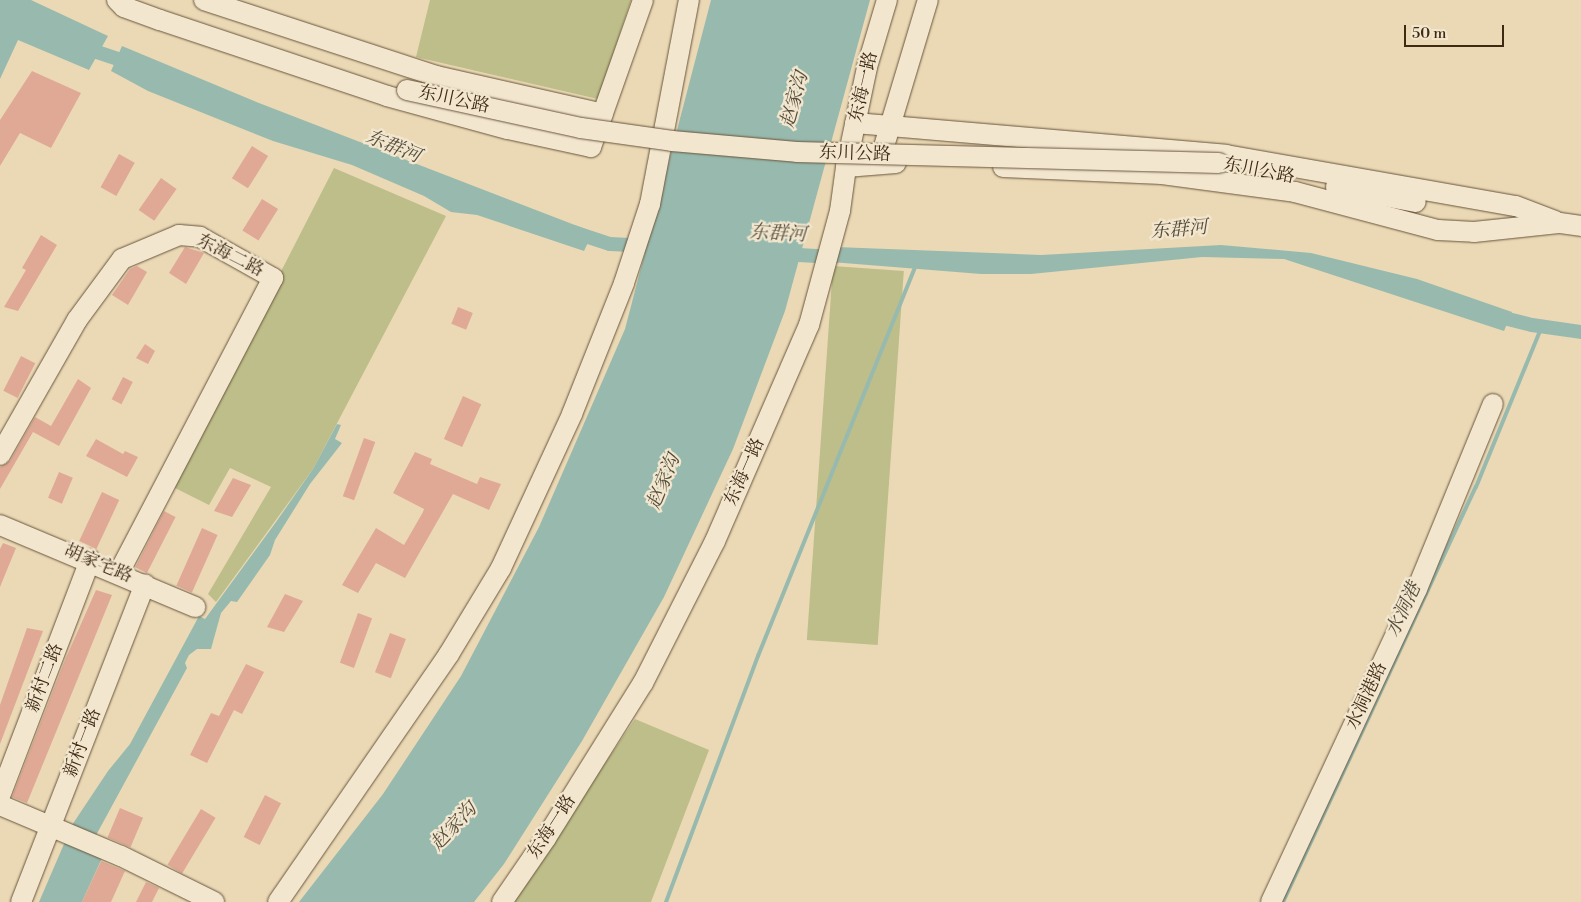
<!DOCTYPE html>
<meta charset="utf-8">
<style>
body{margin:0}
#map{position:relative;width:1581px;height:902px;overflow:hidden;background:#ebd9b5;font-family:"Libre Bodoni","Noto Serif SC",serif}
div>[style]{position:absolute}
.green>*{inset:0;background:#bdbe89;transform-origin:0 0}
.water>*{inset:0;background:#98baae}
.stream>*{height:4px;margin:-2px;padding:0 2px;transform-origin:2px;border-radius:2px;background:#98baae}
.canal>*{height:14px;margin:-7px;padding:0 7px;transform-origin:7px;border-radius:7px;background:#98baae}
.building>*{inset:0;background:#e0a995;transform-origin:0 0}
.roads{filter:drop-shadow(0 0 1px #69553c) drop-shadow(0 0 1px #69553c)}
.minor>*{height:20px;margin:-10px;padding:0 10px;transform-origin:10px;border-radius:10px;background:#f2e6cf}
.bridges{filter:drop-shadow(0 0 1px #69553c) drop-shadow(0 0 1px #69553c)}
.minor-bridge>*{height:20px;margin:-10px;padding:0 10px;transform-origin:10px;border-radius:10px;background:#f2e6cf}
span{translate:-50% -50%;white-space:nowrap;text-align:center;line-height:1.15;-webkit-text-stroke:4.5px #f2e6cf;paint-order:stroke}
.street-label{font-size:18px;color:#3e2913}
.water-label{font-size:19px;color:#544d3a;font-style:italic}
.scale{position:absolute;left:1404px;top:25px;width:100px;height:22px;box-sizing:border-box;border:2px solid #3e2913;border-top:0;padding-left:6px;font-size:15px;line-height:18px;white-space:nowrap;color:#3e2913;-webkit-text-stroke:4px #f2e6cf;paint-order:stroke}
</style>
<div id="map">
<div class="green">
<div style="clip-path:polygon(430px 0,631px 0,598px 99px,416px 57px)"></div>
<div style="clip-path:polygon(334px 168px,446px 216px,313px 469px,216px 602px,208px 594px,271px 487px,230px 468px,209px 505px,171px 486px)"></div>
<div style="left:833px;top:266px;width:71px;height:375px;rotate:4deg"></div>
<div style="clip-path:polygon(635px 719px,709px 750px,651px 902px,511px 902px)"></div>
</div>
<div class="water">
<div style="clip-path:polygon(0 0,31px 0,108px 36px,89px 70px,18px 40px,0 79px)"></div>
<div style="clip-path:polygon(711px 0,870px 0,785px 311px,733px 449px,664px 597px,582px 741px,504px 864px,474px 902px,299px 902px,383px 794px,461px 676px,539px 527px,625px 329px)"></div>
<div style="clip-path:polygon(122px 46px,259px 103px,593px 232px,584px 251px,477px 215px,451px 212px,424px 196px,352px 165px,273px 141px,148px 91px,111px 71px)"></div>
<div style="clip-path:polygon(1221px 245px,1311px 253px,1417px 279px,1512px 312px,1504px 331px,1284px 259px,1202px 257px,1031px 274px,981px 274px,831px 262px,836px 247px,1041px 255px)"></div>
<div style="clip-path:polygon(337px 424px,341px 425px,335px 439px,342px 443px,310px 484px,275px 540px,270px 555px,237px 602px,231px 601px,221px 613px,211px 649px,197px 649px,189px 655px,185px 663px,187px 668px,94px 839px,70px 828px,108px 771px,130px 744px,199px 616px,205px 619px,276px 522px,313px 469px)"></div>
<div style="clip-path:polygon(67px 837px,102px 858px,82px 902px,39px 902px)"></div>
</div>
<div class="stream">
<div style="left:666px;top:902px;width:263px;rotate:-69.5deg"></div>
<div style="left:758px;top:656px;width:423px;rotate:-68deg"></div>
<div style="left:1283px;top:902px;width:458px;rotate:-65.1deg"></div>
<div style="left:1476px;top:487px;width:174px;rotate:-67.7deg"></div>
</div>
<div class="canal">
<div style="left:82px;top:47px;width:54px;rotate:18.4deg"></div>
<div style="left:573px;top:232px;width:39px;rotate:18deg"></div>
<div style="left:610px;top:244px;width:35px;rotate:3deg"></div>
<div style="left:781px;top:254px;width:53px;rotate:3.2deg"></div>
<div style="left:1492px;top:315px;width:41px;rotate:14deg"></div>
<div style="left:1532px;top:325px;width:49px;rotate:8.1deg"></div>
</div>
<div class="building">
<div style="clip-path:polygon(32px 71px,81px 93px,51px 148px,20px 133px,0 166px,0 120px)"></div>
<div style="left:252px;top:146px;width:19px;height:38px;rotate:32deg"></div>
<div style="left:119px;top:154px;width:18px;height:38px;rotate:29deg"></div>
<div style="left:161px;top:178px;width:19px;height:39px;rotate:35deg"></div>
<div style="left:262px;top:199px;width:19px;height:37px;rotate:32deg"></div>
<div style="clip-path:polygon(41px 235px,57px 245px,18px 311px,4px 307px,26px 270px,22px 268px)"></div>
<div style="clip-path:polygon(185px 247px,204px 253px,186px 284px,169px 273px)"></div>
<div style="clip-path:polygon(137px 266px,147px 272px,128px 305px,112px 295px,130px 269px)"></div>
<div style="left:458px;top:307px;width:16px;height:18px;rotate:22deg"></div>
<div style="clip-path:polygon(145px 344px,155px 351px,148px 364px,136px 358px)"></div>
<div style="left:21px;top:356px;width:16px;height:39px;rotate:27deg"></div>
<div style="left:123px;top:377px;width:11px;height:25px;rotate:27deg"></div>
<div style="clip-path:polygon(78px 379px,91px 388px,59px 446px,33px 432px,0 489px,0 467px,10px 461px,35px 417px,51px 426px)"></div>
<div style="left:463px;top:396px;width:20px;height:47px;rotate:24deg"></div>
<div style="left:364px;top:438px;width:12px;height:62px;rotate:20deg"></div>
<div style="clip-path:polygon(96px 439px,123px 454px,125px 451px,138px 457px,127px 477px,86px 456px)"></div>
<div style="clip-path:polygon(415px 452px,432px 459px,430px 464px,477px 484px,480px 477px,501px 484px,489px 510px,453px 494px,405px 578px,376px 563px,358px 593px,342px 585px,376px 528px,404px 545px,423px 512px,424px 509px,393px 493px)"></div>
<div style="left:59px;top:472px;width:15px;height:28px;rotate:23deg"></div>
<div style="clip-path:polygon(233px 478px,251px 485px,232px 517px,214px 511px)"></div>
<div style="left:102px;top:492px;width:19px;height:54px;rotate:25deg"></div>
<div style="left:164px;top:511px;width:13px;height:63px;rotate:27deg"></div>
<div style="left:202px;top:528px;width:17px;height:63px;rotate:24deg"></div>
<div style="clip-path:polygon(3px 543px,16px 548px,0 587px,0 549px)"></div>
<div style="clip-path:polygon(96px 590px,112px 595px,27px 803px,12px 797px,65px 660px)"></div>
<div style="clip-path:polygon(285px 594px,303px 601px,284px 632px,267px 627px)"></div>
<div style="left:358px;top:613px;width:15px;height:53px;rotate:20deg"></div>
<div style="clip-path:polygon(27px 628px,43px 631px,0 744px,0 705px)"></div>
<div style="left:390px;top:633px;width:17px;height:42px;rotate:21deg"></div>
<div style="clip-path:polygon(246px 664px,264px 672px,242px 714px,234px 710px,207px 763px,190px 755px,211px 713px,219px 716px)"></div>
<div style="left:265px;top:795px;width:18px;height:47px;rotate:27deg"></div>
<div style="left:120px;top:808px;width:25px;height:32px;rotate:23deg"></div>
<div style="left:201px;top:809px;width:17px;height:65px;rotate:31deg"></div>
<div style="clip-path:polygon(101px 861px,125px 871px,111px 902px,82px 902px)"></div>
<div style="clip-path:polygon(146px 882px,159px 888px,152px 902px,136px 902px)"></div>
</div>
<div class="roads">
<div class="minor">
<div style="left:117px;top:0;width:10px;rotate:45deg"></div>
<div style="left:124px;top:7px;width:38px;rotate:20deg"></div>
<div style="left:160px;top:20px;width:239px;rotate:18.5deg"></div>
<div style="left:387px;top:96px;width:125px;rotate:15.3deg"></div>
<div style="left:508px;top:129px;width:85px;rotate:12.2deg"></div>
<div style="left:591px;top:147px;width:156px;rotate:-70.5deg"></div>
<div style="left:204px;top:0;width:244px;rotate:18.1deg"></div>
<div style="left:436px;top:76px;width:171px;rotate:12.8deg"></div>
<div style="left:855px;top:123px;width:372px;rotate:4.9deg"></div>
<div style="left:1226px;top:155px;width:294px;rotate:10deg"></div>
<div style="left:1516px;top:206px;width:42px;rotate:21deg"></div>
<div style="left:879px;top:163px;width:170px;rotate:-73.3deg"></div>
<div style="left:846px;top:167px;width:50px;rotate:-4.6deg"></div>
<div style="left:1003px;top:167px;width:159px;rotate:2.5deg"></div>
<div style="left:1162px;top:174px;width:134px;rotate:7.7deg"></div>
<div style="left:1295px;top:192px;width:148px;rotate:14.9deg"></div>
<div style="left:1438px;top:230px;width:36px;rotate:3deg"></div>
<div style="left:1474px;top:232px;width:85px;rotate:-6deg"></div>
<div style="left:1336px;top:187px;width:81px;rotate:10.6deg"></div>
<div style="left:1546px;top:221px;width:35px;rotate:8deg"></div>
<div style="left:0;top:455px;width:155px;rotate:-60.3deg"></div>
<div style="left:77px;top:320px;width:76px;rotate:-53.6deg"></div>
<div style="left:122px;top:259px;width:62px;rotate:-22.8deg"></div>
<div style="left:179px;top:235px;width:21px;rotate:5deg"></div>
<div style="left:200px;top:237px;width:84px;rotate:29.3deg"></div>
<div style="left:273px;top:278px;width:332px;rotate:117.6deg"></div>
<div style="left:0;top:525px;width:212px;rotate:22.8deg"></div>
<div style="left:0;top:796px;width:253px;rotate:-69.1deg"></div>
<div style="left:0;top:805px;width:131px;rotate:22.9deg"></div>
<div style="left:121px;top:856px;width:104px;rotate:26.3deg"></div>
<div style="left:21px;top:902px;width:341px;rotate:-68.7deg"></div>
<div style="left:278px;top:902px;width:301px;rotate:-55.4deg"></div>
<div style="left:449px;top:654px;width:100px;rotate:-58.8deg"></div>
<div style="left:501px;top:568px;width:170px;rotate:-65.2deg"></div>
<div style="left:572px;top:414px;width:141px;rotate:-68.3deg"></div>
<div style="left:624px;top:283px;width:83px;rotate:-71.8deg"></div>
<div style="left:650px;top:204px;width:208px;rotate:-79.2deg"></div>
<div style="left:502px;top:902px;width:78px;rotate:-55.5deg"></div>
<div style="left:546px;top:838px;width:183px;rotate:-58deg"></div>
<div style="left:643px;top:683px;width:159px;rotate:-63.1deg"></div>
<div style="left:715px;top:541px;width:236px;rotate:-66.5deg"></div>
<div style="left:809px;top:325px;width:118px;rotate:-74.8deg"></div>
<div style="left:840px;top:211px;width:44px;rotate:-82.2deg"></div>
<div style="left:846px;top:167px;width:102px;rotate:-78.1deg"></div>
<div style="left:867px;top:67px;width:70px;rotate:-73.4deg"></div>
<div style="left:1271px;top:902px;width:345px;rotate:-65deg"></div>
<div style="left:1417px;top:589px;width:200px;rotate:-67.7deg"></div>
</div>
</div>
<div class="bridges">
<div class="minor-bridge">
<div style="left:407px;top:90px;width:178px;rotate:12.3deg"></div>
<div style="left:581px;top:128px;width:92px;rotate:8.1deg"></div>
<div style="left:672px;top:141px;width:125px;rotate:5deg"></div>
<div style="left:797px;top:152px;width:422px;rotate:1.5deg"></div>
</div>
</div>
<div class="street-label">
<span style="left:864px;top:87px;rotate:-77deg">东海一路</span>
<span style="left:454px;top:100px;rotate:12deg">东川公路</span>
<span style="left:855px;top:154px;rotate:2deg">东川公路</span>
<span style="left:1259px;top:171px;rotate:11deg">东川公路</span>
<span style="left:230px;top:256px;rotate:27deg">东海二路</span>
<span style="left:745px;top:472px;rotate:-66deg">东海一路</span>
<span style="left:98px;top:564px;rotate:23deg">胡家宅路</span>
<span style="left:45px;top:678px;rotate:-69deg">新村二路</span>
<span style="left:1367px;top:696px;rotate:-65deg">水洞港路</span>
<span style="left:83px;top:743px;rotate:-69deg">新村一路</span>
<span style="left:552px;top:827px;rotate:-57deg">东海一路</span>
</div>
<div class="water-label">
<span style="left:795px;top:100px;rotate:-75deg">赵家沟</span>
<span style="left:393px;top:147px;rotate:22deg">东群河</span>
<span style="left:1179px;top:230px;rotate:-5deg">东群河</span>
<span style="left:778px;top:234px;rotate:3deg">东群河</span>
<span style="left:664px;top:482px;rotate:-68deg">赵家沟</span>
<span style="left:1404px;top:610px;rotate:-65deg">水洞港</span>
<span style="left:454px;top:827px;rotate:-47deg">赵家沟</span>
</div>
<div class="scale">50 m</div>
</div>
